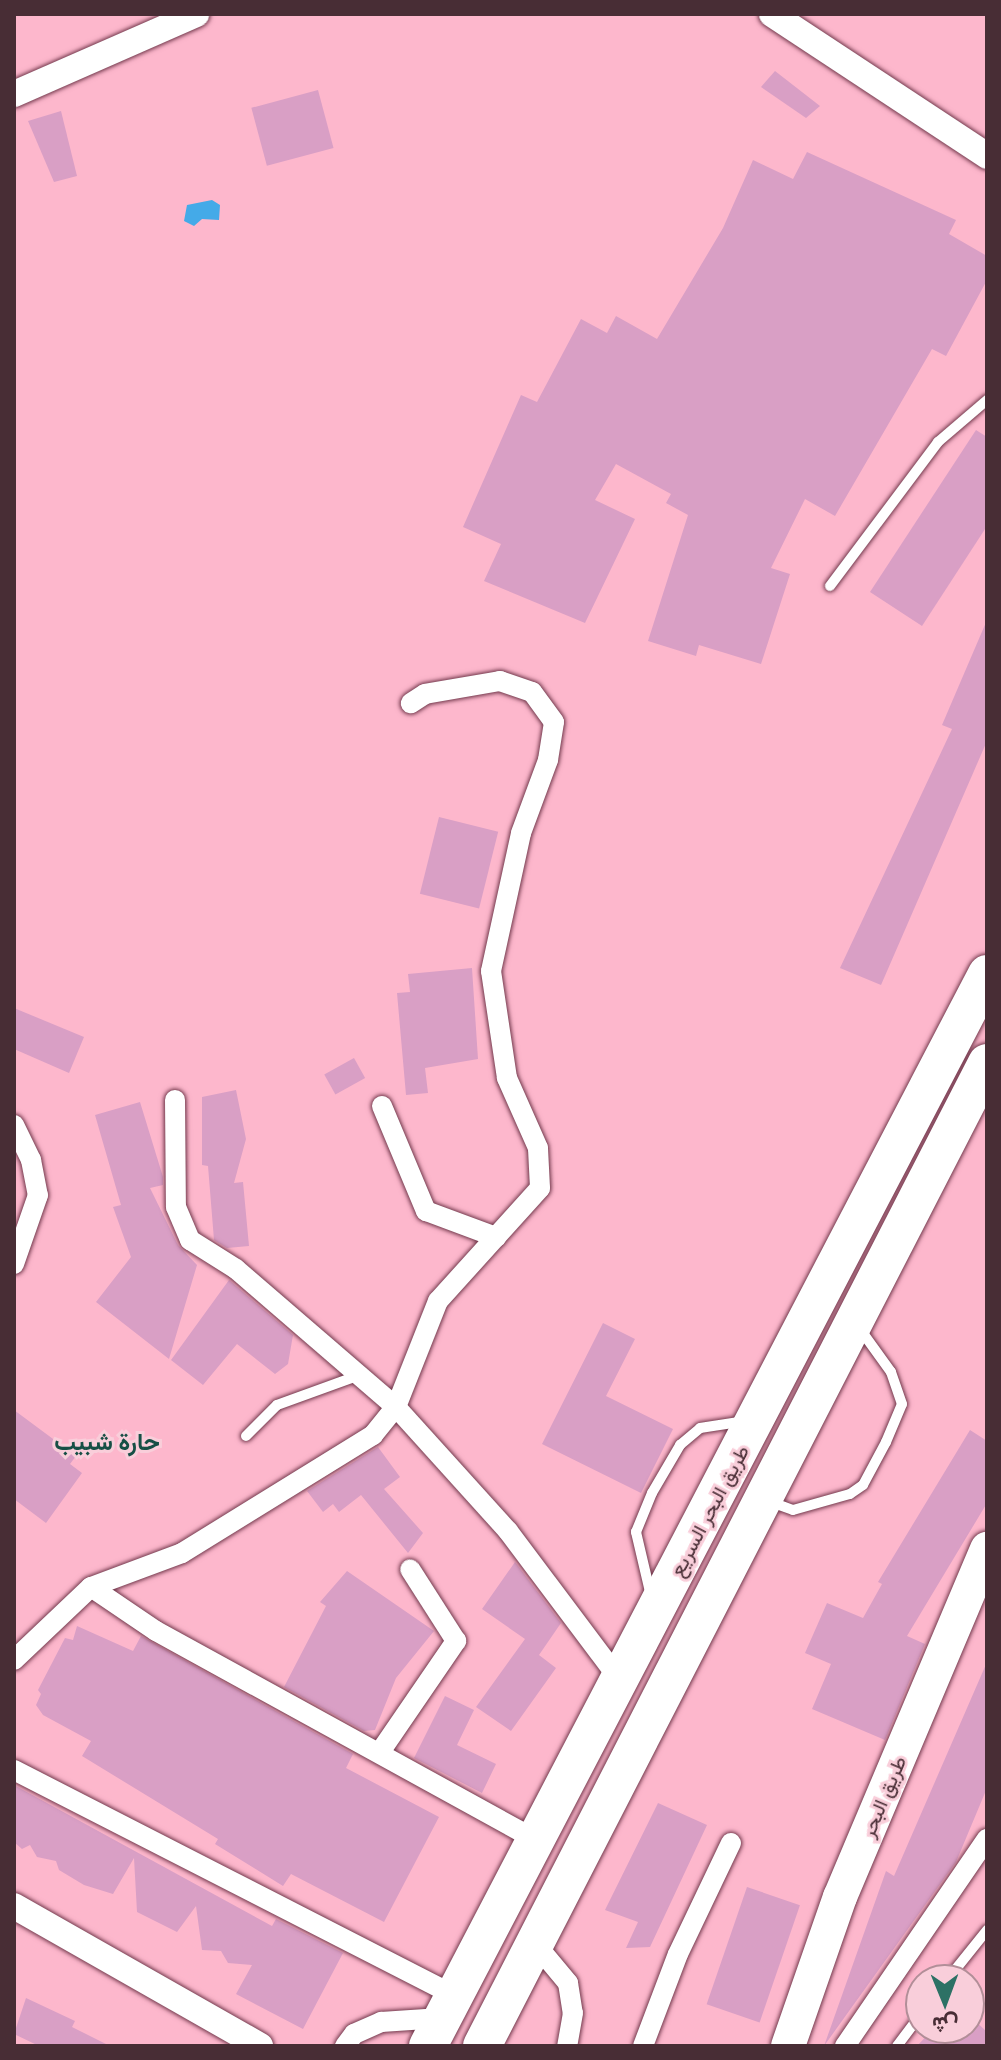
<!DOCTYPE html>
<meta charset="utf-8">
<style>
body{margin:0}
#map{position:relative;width:1001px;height:2060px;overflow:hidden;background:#fdb7cc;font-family:"Playfair Display",Vazirmatn,serif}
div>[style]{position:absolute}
.water>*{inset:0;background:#44aae8}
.building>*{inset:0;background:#d99fc5;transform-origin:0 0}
.roads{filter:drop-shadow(0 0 2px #73394d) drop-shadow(0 0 2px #73394d)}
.service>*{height:10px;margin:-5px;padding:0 5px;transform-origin:5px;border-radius:5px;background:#fff}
.minor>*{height:20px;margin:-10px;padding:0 10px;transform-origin:10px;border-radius:10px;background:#fff}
.tertiary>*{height:26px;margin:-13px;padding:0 13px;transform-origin:13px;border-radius:13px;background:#fff}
.trunk>*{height:34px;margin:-17px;padding:0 17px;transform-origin:17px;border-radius:17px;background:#fff}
.motorway>*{height:38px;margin:-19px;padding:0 19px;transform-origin:19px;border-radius:19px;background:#fff}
span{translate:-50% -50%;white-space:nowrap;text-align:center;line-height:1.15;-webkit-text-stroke:6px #f9ceda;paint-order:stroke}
.street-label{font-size:20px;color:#482d35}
.quarter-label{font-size:24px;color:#164f45;font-weight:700}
.frame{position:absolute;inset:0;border:16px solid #482d35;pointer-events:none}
.north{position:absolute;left:905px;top:1964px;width:80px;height:80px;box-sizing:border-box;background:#f9ceda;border:2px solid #b28e98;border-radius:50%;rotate:179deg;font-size:22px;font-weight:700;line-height:32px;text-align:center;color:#482d35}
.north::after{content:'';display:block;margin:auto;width:28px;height:36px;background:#2d7165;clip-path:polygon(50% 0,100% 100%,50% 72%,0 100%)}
</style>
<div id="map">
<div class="water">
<div style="clip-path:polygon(212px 200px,220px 205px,219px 220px,202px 219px,194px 226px,184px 221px,187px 205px)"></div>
</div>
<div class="building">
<div style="clip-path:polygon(775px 71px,820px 106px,806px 118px,761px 87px)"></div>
<div style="left:318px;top:90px;width:60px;height:69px;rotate:75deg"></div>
<div style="clip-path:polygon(61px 111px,77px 176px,54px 182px,28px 121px)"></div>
<div style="clip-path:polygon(807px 152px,956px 220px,949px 234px,987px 256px,987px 280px,946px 356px,932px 349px,835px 516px,805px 499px,771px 568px,790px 574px,761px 664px,699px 645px,696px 656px,648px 641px,688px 515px,666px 503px,671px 494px,616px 464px,595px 500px,635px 519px,585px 623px,484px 581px,501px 544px,463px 527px,521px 395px,537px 402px,581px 319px,607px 333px,616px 316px,657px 339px,723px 228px,753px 160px,793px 179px)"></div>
<div style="clip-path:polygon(976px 430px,987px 437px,987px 526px,922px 626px,870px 592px)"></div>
<div style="clip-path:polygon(987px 620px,987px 741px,881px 985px,840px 968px,952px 729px,942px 725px)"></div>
<div style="left:439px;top:817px;width:61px;height:79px;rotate:14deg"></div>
<div style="clip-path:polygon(472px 968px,478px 1059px,425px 1068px,428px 1093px,406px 1095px,397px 993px,410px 992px,408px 974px)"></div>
<div style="clip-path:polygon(14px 1008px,84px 1037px,69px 1073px,14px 1049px)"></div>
<div style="left:354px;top:1058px;width:23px;height:34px;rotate:61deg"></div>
<div style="clip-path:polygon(236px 1090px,246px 1139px,234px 1183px,243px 1182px,249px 1246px,227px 1248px,214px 1240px,208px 1166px,202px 1165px,202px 1097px)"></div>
<div style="clip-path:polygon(140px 1102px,163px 1177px,163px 1185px,150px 1188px,178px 1245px,197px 1265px,169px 1359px,96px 1302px,131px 1257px,113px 1207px,121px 1205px,95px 1115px)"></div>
<div style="clip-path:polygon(229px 1280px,293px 1335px,288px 1364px,275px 1374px,237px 1344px,203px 1385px,171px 1360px)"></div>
<div style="clip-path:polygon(603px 1323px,635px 1339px,606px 1396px,673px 1429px,641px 1493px,542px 1444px)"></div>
<div style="clip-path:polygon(14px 1410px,76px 1456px,70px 1464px,82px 1473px,46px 1523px,14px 1499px)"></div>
<div style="clip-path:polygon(970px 1430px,987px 1441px,987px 1503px,907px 1636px,925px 1644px,885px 1740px,812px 1709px,831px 1664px,805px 1653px,827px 1603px,863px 1618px,882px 1584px,878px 1582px)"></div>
<div style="clip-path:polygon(378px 1447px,400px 1477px,384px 1489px,423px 1533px,408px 1553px,361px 1495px,339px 1512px,333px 1504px,323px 1512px,307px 1491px)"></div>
<div style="clip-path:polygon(515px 1562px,561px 1623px,539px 1655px,556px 1668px,511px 1731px,476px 1707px,525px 1639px,482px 1609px)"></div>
<div style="clip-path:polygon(347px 1571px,434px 1631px,396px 1678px,375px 1730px,364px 1731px,284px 1687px,326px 1606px,320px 1602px)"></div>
<div style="clip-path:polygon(77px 1626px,133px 1651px,141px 1636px,353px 1754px,346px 1768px,439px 1817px,384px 1922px,291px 1874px,283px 1886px,215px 1844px,218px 1839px,82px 1756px,91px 1741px,43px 1715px,36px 1705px,41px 1694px,38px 1690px,65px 1638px,73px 1640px)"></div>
<div style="clip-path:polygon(987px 1662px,987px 1788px,956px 1862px,824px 2046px,886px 1871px,894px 1876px)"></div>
<div style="clip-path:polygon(445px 1696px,474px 1710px,457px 1745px,496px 1764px,482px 1793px,414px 1758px)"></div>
<div style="clip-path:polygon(14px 1785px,272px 1926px,276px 1919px,343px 1953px,303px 2029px,236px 1994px,252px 1965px,228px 1963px,221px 1951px,202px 1950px,196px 1906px,177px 1932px,137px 1912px,134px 1858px,113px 1894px,84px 1885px,59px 1870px,56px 1861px,37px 1857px,30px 1845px,22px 1849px,14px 1842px)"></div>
<div style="clip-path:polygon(658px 1803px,707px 1825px,650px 1947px,626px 1948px,638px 1922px,605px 1910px)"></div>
<div style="left:747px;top:1887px;width:56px;height:124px;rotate:19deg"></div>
<div style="clip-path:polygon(26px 1998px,75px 2021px,72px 2027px,110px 2046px,39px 2046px,14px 2034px)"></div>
<div style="clip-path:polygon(969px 2015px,987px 2032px,987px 2046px,917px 2046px,934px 2028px,969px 2028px)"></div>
</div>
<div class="roads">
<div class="service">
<div style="left:830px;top:586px;width:180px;rotate:-53.1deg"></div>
<div style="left:938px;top:442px;width:65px;rotate:-40.6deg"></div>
<div style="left:246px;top:1436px;width:44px;rotate:-45deg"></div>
<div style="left:277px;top:1405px;width:88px;rotate:-19.9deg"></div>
<div style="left:771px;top:1502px;width:23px;rotate:20deg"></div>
<div style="left:793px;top:1510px;width:59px;rotate:-15.7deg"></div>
<div style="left:850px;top:1494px;width:16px;rotate:-35deg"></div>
<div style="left:863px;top:1485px;width:49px;rotate:-61.9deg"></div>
<div style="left:886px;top:1442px;width:41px;rotate:-67.2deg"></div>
<div style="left:902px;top:1404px;width:34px;rotate:-109deg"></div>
<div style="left:891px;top:1372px;width:53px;rotate:-125.8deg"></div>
<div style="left:651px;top:1596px;width:66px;rotate:-103.2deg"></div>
<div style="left:636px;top:1532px;width:42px;rotate:-67.7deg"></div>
<div style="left:652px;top:1493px;width:56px;rotate:-59.7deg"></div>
<div style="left:680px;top:1445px;width:26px;rotate:-40deg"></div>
<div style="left:700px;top:1428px;width:46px;rotate:-8.8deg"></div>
<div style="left:947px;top:1980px;width:64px;rotate:-51.3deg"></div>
<div style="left:897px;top:2046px;width:40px;rotate:-53deg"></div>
</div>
<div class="minor">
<div style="left:175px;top:1100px;width:107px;rotate:89.5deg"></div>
<div style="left:176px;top:1207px;width:36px;rotate:67deg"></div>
<div style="left:190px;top:1240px;width:54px;rotate:32.2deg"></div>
<div style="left:236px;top:1269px;width:211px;rotate:40.8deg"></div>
<div style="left:396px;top:1407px;width:167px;rotate:47.9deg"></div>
<div style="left:508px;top:1531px;width:186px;rotate:53.1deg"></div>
<div style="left:382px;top:1106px;width:114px;rotate:67.3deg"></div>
<div style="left:426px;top:1211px;width:75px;rotate:20.4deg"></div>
<div style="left:14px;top:1125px;width:39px;rotate:64deg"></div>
<div style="left:31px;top:1160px;width:36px;rotate:79deg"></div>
<div style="left:38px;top:1195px;width:73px;rotate:109.2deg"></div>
<div style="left:91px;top:1587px;width:78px;rotate:34.1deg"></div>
<div style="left:156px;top:1631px;width:436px;rotate:28.8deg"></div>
<div style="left:14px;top:1660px;width:106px;rotate:-43.5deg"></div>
<div style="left:91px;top:1587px;width:97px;rotate:-20.5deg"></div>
<div style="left:182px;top:1553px;width:225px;rotate:-31.7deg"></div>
<div style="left:373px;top:1435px;width:36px;rotate:-51deg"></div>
<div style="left:396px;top:1407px;width:114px;rotate:-68.4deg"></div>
<div style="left:438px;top:1301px;width:152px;rotate:-47.9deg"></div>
<div style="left:540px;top:1188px;width:40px;rotate:-92.9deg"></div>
<div style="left:538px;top:1148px;width:77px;rotate:-113.9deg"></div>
<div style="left:507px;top:1078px;width:108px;rotate:-98.5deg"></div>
<div style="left:491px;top:971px;width:141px;rotate:-77.7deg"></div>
<div style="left:521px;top:833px;width:78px;rotate:-69.7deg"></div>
<div style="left:548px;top:760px;width:38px;rotate:-81deg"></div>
<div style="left:554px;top:722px;width:37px;rotate:-126deg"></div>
<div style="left:532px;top:692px;width:34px;rotate:-161deg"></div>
<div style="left:500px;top:681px;width:76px;rotate:170.2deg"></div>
<div style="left:425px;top:694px;width:17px;rotate:147deg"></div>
<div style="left:380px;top:1752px;width:135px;rotate:-55.6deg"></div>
<div style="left:456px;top:1641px;width:85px;rotate:-122.6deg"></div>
<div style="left:14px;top:1770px;width:493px;rotate:27.1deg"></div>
<div style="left:533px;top:1941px;width:55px;rotate:50.2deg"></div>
<div style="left:568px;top:1983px;width:30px;rotate:81deg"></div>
<div style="left:573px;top:2013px;width:34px;rotate:100deg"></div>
<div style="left:345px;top:2046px;width:15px;rotate:-53deg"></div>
<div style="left:354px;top:2034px;width:30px;rotate:-24deg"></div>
<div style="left:381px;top:2022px;width:60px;rotate:-3.8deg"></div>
<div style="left:643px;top:2046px;width:98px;rotate:-69.2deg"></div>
<div style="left:678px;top:1954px;width:123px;rotate:-64.5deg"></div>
<div style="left:845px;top:2046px;width:251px;rotate:-55.6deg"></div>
</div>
<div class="tertiary">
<div style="left:772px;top:14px;width:258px;rotate:33.4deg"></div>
<div style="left:14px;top:94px;width:199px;rotate:-23.7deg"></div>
<div style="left:14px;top:1906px;width:283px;rotate:29.6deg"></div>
</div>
<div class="trunk">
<div style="left:788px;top:2046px;width:158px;rotate:-70.8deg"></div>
<div style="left:840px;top:1897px;width:378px;rotate:-67.1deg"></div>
</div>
<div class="motorway">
<div style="left:428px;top:2046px;width:1209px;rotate:-62.46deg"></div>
<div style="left:482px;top:2046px;width:1105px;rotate:-62.81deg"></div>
</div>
</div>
<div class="street-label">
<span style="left:708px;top:1510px;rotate:-62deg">طريق البحر السريع</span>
<span style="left:882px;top:1796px;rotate:-67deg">طريق البحر</span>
</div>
<div class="quarter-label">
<span style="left:107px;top:1441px">حارة شبيب</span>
</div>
<div class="frame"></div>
<div class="north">ش</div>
</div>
